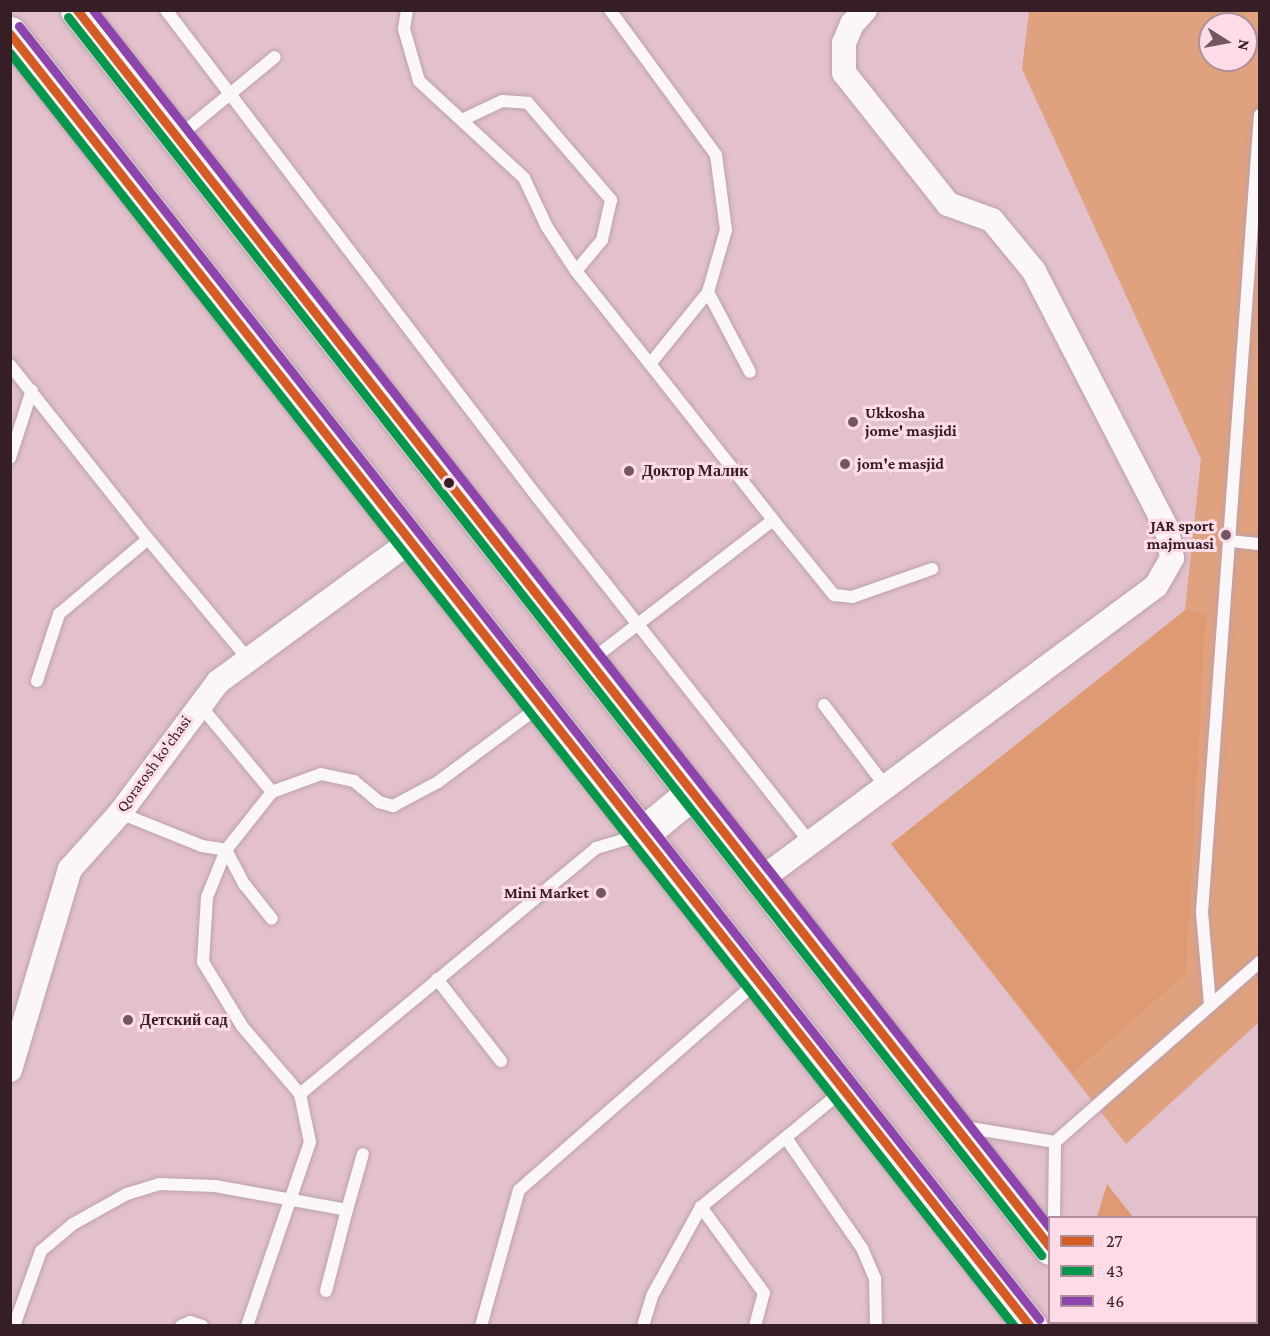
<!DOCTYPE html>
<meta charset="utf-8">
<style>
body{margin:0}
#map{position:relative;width:1270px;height:1336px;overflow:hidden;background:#e2c0cc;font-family:"Crimson Pro",serif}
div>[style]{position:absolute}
.green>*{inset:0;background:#e0a17f}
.forest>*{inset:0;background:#de9b73}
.roads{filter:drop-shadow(0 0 2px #bba1ab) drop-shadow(0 0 2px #bba1ab)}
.lane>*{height:12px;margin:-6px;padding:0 6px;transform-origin:6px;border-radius:6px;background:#fbf6f7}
.street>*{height:24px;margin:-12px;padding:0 12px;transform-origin:12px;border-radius:12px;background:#fbf6f7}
.primary>*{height:33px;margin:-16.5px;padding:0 16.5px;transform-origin:16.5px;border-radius:16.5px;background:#fbf6f7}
.bus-1>*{height:9px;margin:-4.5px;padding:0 4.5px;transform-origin:4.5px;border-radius:4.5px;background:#d65a23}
.bus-2>*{height:9px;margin:-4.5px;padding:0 4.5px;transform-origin:4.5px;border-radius:4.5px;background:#05984d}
.bus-3>*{height:9px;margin:-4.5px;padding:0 4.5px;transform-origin:4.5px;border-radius:4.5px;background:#8e44ad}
.dots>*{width:16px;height:16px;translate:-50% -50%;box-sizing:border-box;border:3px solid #fddce7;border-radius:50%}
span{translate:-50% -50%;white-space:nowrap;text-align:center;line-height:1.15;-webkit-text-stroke:6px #fddce7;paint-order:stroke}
.poi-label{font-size:16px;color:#351e26;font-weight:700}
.left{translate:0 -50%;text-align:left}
.right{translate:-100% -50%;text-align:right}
.street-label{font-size:16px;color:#351e26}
.frame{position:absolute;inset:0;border:12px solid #351e26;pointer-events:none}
.legend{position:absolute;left:1048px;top:1216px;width:210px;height:108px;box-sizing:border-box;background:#fddce7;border:2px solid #ad909a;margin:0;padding:8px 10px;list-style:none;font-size:18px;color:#351e26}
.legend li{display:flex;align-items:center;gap:12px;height:30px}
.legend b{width:30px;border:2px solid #ad909a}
.north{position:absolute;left:1198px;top:12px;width:60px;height:60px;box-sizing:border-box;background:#fddce7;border:2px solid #ad909a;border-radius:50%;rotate:101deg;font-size:16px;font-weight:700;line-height:24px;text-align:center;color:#351e26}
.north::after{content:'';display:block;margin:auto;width:21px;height:27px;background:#725760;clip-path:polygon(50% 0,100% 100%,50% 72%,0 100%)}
</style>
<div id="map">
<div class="green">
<div style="clip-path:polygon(evenodd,1029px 11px,1259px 11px,1259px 1022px,1126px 1144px,891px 844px,1185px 610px,1201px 459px,1022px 69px,1029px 11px,1210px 24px,1246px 24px,1246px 60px,1210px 60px,1210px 24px)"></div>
</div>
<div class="forest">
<div style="clip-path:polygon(1185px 611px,1206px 613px,1186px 973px,1073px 1073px,891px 844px)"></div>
<div style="clip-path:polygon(1107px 1184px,1133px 1217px,1097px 1217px)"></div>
<div style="clip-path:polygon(1214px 1322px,1217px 1325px,1145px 1323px,1145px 1322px)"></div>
</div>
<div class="roads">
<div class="lane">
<div style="left:166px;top:10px;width:614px;rotate:52.68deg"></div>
<div style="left:538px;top:498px;width:439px;rotate:51.7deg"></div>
<div style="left:407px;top:10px;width:19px;rotate:99deg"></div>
<div style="left:404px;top:29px;width:54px;rotate:73.9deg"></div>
<div style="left:419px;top:81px;width:143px;rotate:42.7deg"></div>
<div style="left:524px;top:178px;width:54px;rotate:64.9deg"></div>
<div style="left:547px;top:227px;width:53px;rotate:56.6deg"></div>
<div style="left:576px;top:271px;width:119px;rotate:51.5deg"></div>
<div style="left:650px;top:364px;width:92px;rotate:-51.1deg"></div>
<div style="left:610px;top:10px;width:180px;rotate:53.8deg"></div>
<div style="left:716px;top:155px;width:76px;rotate:82.4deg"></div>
<div style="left:726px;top:230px;width:65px;rotate:106.2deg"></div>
<div style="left:708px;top:292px;width:90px;rotate:62.3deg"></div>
<div style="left:462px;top:120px;width:44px;rotate:-25.4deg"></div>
<div style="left:502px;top:101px;width:26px;rotate:4deg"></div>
<div style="left:528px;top:103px;width:128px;rotate:49.4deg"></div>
<div style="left:611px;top:200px;width:41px;rotate:102.7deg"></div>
<div style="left:602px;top:240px;width:40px;rotate:130deg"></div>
<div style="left:179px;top:136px;width:124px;rotate:-39.5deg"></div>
<div style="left:650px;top:364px;width:199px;rotate:51.7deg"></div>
<div style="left:10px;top:365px;width:222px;rotate:51.6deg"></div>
<div style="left:148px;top:539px;width:156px;rotate:50.2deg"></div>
<div style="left:10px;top:458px;width:71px;rotate:-72.1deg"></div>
<div style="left:1230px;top:541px;width:30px;rotate:6deg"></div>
<div style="left:590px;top:661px;width:231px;rotate:-37.6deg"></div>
<div style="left:773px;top:520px;width:97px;rotate:50.9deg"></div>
<div style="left:834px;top:595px;width:18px;rotate:6deg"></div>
<div style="left:852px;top:597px;width:85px;rotate:-19.3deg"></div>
<div style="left:37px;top:681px;width:71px;rotate:-71.8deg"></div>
<div style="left:59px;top:614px;width:116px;rotate:-40.1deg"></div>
<div style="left:199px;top:704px;width:114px;rotate:50.3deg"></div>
<div style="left:824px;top:705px;width:103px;rotate:52.9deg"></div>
<div style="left:120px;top:813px;width:88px;rotate:21.9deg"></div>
<div style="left:202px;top:846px;width:24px;rotate:9deg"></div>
<div style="left:226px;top:850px;width:40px;rotate:62deg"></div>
<div style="left:245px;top:885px;width:43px;rotate:51.5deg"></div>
<div style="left:437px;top:979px;width:104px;rotate:52deg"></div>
<div style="left:1210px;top:1004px;width:92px;rotate:-95deg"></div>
<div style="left:1202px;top:912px;width:799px;rotate:-85.84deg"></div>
<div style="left:300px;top:1094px;width:89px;rotate:-130.5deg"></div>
<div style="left:242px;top:1026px;width:75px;rotate:-121.4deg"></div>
<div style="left:203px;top:962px;width:65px;rotate:-86.5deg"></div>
<div style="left:207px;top:897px;width:51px;rotate:-68deg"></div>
<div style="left:226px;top:850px;width:74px;rotate:-51.6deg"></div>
<div style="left:272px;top:792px;width:52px;rotate:-20.2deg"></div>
<div style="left:321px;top:774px;width:34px;rotate:12deg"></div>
<div style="left:354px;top:781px;width:33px;rotate:40deg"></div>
<div style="left:379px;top:802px;width:15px;rotate:16deg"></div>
<div style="left:393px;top:806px;width:51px;rotate:-28.1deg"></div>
<div style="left:438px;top:782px;width:127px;rotate:-36.7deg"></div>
<div style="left:964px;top:1127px;width:92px;rotate:9.4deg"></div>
<div style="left:786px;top:1138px;width:134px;rotate:55.4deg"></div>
<div style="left:862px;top:1248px;width:33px;rotate:67deg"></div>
<div style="left:875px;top:1278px;width:48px;rotate:88.8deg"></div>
<div style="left:1054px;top:1218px;width:76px;rotate:-89.2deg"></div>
<div style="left:1055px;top:1142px;width:273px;rotate:-41.3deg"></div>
<div style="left:326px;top:1291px;width:84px;rotate:-75.5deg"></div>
<div style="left:14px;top:1326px;width:80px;rotate:-70.2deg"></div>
<div style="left:41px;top:1251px;width:42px;rotate:-40.2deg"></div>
<div style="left:73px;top:1224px;width:62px;rotate:-29.1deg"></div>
<div style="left:127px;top:1194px;width:34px;rotate:-17deg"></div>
<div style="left:159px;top:1184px;width:56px;rotate:2deg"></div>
<div style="left:215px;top:1186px;width:134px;rotate:10.3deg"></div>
<div style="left:347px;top:1210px;width:58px;rotate:-74.1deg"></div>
<div style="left:181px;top:1326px;width:10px;rotate:-24deg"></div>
<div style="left:190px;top:1322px;width:13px;rotate:18deg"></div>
<div style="left:247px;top:1326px;width:194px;rotate:-71.1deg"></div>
<div style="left:310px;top:1142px;width:49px;rotate:-101.8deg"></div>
<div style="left:300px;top:1094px;width:385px;rotate:-39.7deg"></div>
<div style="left:596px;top:848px;width:46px;rotate:-16.5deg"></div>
<div style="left:481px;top:1326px;width:141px;rotate:-74.4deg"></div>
<div style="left:519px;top:1190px;width:316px;rotate:-41.2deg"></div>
<div style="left:643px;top:1326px;width:31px;rotate:-73deg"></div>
<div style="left:652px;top:1296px;width:102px;rotate:-61.2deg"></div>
<div style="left:755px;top:1326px;width:34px;rotate:-75deg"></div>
<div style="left:764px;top:1293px;width:107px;rotate:-126.2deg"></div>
<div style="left:701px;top:1207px;width:183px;rotate:-39.4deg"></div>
</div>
<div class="street">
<div style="left:760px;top:880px;width:493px;rotate:-36.6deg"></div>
<div style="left:1156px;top:586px;width:32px;rotate:-60deg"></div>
<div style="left:1172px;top:558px;width:29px;rotate:-100deg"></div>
<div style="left:1167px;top:529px;width:290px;rotate:-117.3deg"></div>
<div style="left:1034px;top:271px;width:66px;rotate:-129.5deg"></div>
<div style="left:992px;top:220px;width:47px;rotate:-160deg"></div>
<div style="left:948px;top:204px;width:167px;rotate:-128.4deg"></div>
<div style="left:844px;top:73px;width:30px;rotate:-90deg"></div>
<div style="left:844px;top:43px;width:21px;rotate:-67deg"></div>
<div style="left:852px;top:24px;width:19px;rotate:-47deg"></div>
<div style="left:10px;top:1070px;width:210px;rotate:-73.4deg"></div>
<div style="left:70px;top:869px;width:75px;rotate:-48.2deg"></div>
<div style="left:120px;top:813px;width:164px;rotate:-53.2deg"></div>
<div style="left:218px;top:682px;width:239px;rotate:-36.2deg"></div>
</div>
<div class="primary">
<div style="left:77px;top:10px;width:1575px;rotate:51.83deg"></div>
<div style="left:10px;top:33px;width:1647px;rotate:51.73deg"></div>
<div style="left:642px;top:834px;width:65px;rotate:-39.4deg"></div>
<div style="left:1108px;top:1322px;width:4px;rotate:63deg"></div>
</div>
</div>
<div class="bus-1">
<div style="left:77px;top:10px;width:1574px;rotate:51.81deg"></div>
<div style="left:10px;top:34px;width:1646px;rotate:51.71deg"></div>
</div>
<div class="bus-2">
<div style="left:68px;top:17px;width:1575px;rotate:51.83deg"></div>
<div style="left:10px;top:53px;width:1621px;rotate:51.74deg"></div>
</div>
<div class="bus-3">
<div style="left:93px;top:10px;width:1549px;rotate:51.84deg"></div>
<div style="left:19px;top:26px;width:1647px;rotate:51.73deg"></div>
</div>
<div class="dots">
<div style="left:853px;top:422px;background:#725760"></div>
<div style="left:845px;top:464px;background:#725760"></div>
<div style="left:629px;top:471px;background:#725760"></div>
<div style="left:449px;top:483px;background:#351e26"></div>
<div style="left:1226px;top:535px;background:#725760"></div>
<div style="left:601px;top:893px;background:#725760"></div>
<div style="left:128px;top:1020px;background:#725760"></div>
</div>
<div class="poi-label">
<span class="left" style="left:865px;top:422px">Ukkosha<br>jome' masjidi</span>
<span class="left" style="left:857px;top:464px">jom'e masjid</span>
<span class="left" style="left:642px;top:471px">Доктор Малик</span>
<span class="right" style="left:1214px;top:535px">JAR sport<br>majmuasi</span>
<span class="right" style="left:589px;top:893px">Mini Market</span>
<span class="left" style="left:140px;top:1020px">Детский сад</span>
</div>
<div class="street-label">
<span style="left:154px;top:764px;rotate:-54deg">Qoratosh ko'chasi</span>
</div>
<div class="frame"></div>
<ul class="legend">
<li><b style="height:8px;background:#d65a23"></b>27</li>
<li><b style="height:8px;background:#05984d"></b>43</li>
<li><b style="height:8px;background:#8e44ad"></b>46</li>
</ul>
<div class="north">N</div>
</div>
